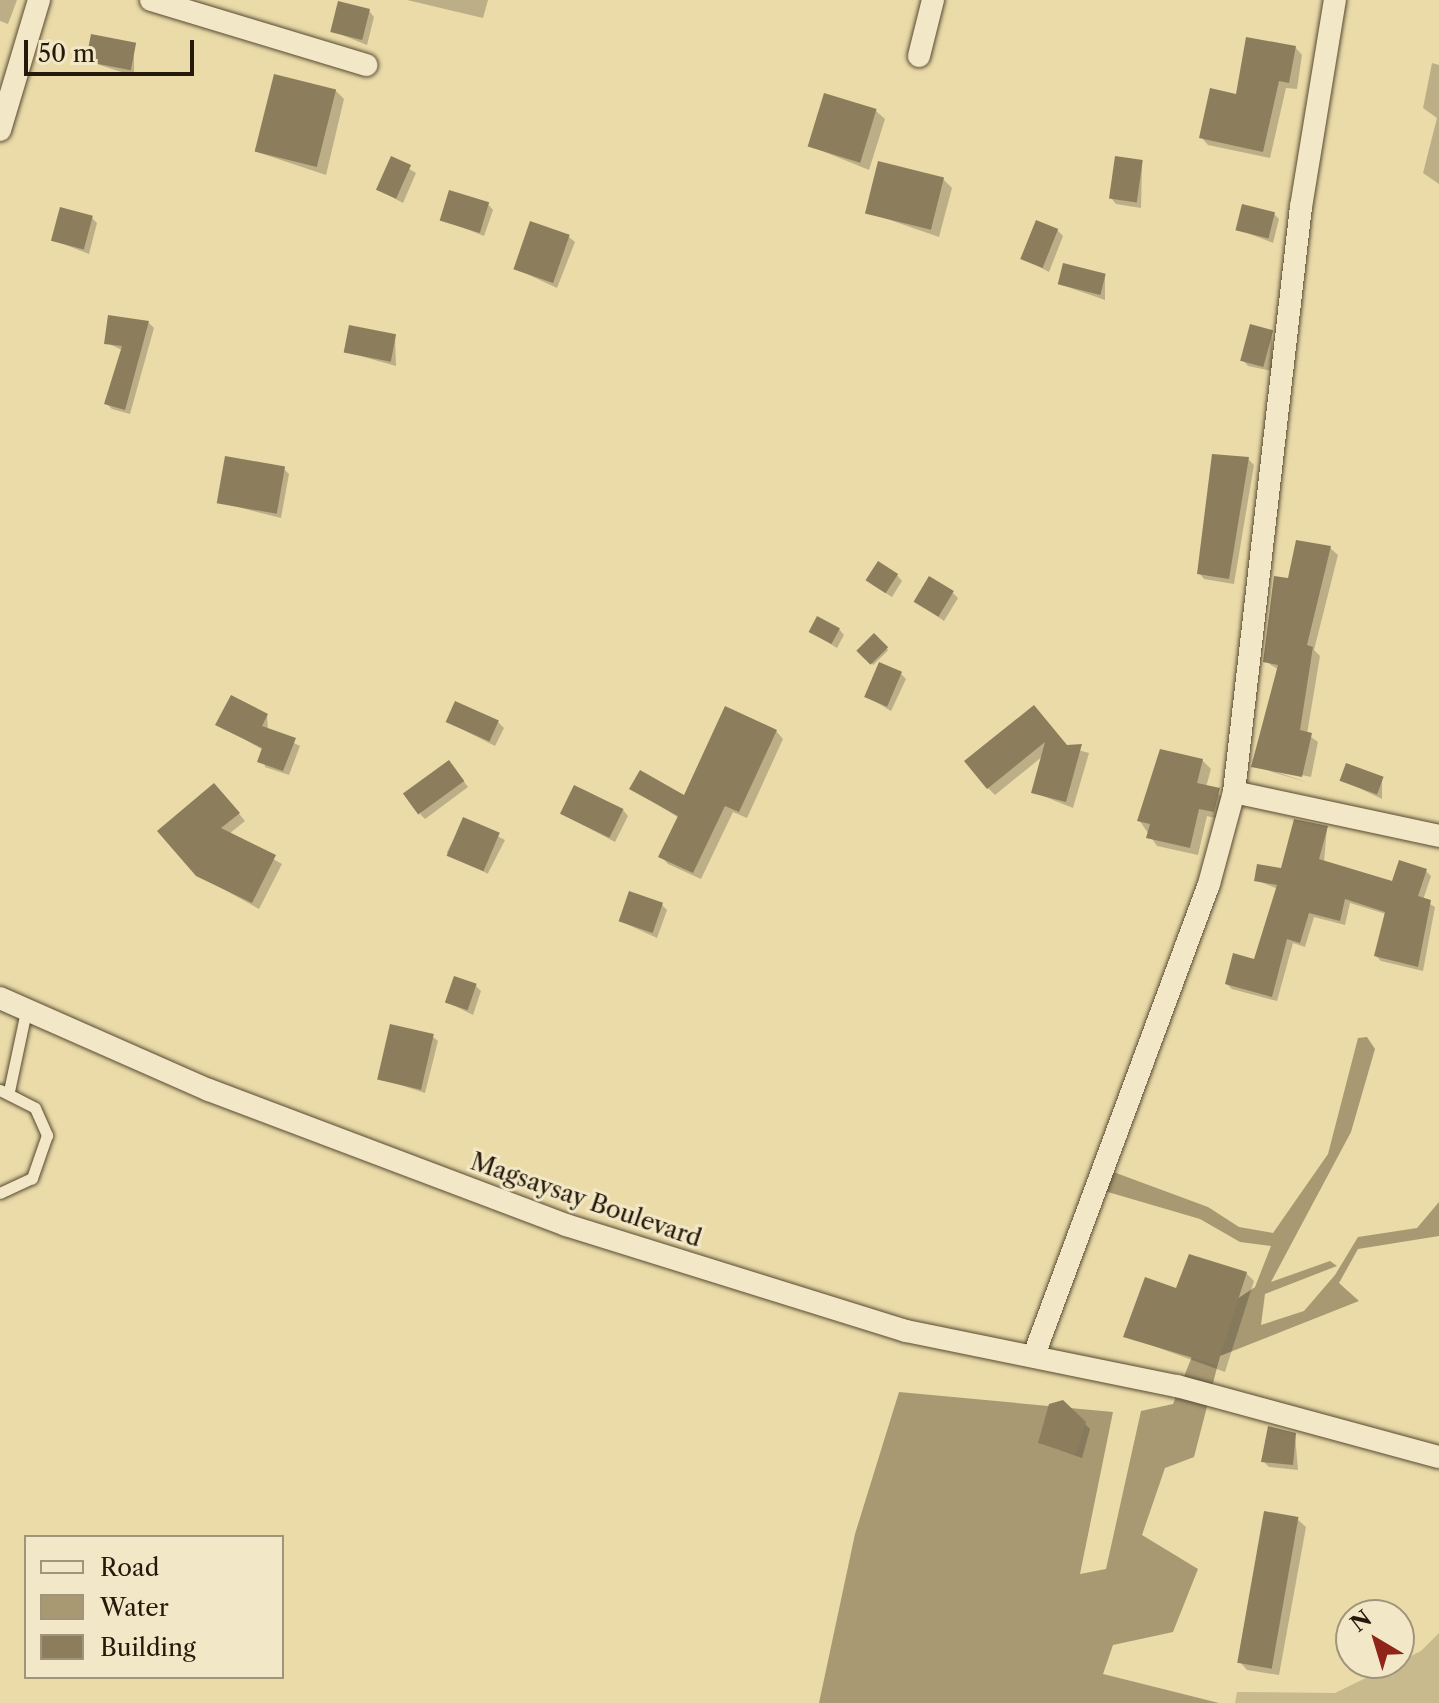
<!DOCTYPE html>
<style>
body{margin:0}
#map{position:relative;width:1439px;height:1703px;overflow:hidden;background:#ebdba9;font-family:"Libre Caslon Text",serif}
div>[style]{position:absolute}
.green>*{inset:0;background:#c9ba8e}
.water>*{inset:0;background:#a89973}
.shadow>*{inset:0;background:#0003;transform-origin:0 0}
.building>*{inset:0;background:#8c7e5d;transform-origin:0 0}
.roads{filter:drop-shadow(0 0 2px #564a32) drop-shadow(0 0 2px #564a32)}
.lane>*{height:11px;margin:-5.5px;padding:0 5.5px;transform-origin:5.5px;border-radius:5.5px;background:#f2e8c7}
.street>*{height:22px;margin:-11px;padding:0 11px;transform-origin:11px;border-radius:11px;background:#f2e8c7}
span{translate:-50% -50%;white-space:nowrap;text-align:center;line-height:1.15;-webkit-text-stroke:6px #f2e8c7;paint-order:stroke}
.street-label{font-size:24px;color:#25190b}
.legend{position:absolute;left:24px;top:1535px;width:260px;height:144px;box-sizing:border-box;background:#f2e8c7;border:2px solid #a0957c;margin:0;padding:10px 14px;list-style:none;font-size:24px;color:#25190b}
.legend li{display:flex;align-items:center;gap:16px;height:40px}
.legend b{width:40px;border:2px solid #a0957c}
.north{position:absolute;left:1335px;top:1599px;width:80px;height:80px;box-sizing:border-box;background:#f2e8c7;border:2px solid #a0957c;border-radius:50%;rotate:322deg;font-size:22px;font-weight:700;line-height:32px;text-align:center;color:#25190b}
.north::after{content:'';display:block;margin:auto;width:28px;height:36px;background:#8f2418;clip-path:polygon(50% 0,100% 100%,50% 72%,0 100%)}
.scale{position:absolute;left:24px;top:40px;width:170px;height:36px;box-sizing:border-box;border:4px solid #25190b;border-top:0;padding-left:10px;font-size:24px;line-height:28px;white-space:nowrap;color:#25190b;-webkit-text-stroke:6px #f2e8c7;paint-order:stroke}
</style>
<div id="map">
<div class="green">
<div style="clip-path:polygon(1439px 1633px,1439px 1703px,1235px 1703px,1237px 1692px,1335px 1693px,1421px 1651px)"></div>
</div>
<div class="water">
<div style="clip-path:polygon(1367px 1037px,1375px 1049px,1351px 1132px,1271px 1282px,1330px 1261px,1337px 1266px,1265px 1294px,1261px 1325px,1304px 1311px,1335px 1275px,1358px 1237px,1417px 1228px,1439px 1202px,1439px 1236px,1358px 1249px,1339px 1283px,1359px 1301px,1220px 1356px,1194px 1457px,1165px 1468px,1142px 1535px,1198px 1569px,1173px 1632px,1113px 1645px,1103px 1674px,1219px 1703px,819px 1703px,855px 1534px,899px 1392px,1113px 1412px,1080px 1574px,1106px 1569px,1141px 1411px,1173px 1404px,1207px 1319px,1255px 1287px,1271px 1246px,1240px 1242px,1200px 1219px,1101px 1190px,1108px 1170px,1208px 1207px,1239px 1227px,1273px 1233px,1328px 1154px,1358px 1038px)"></div>
</div>
<div class="shadow">
<div style="clip-path:polygon(0 0,17px 0,8px 24px,0 21px)"></div>
<div style="clip-path:polygon(407px 0,488px 0,483px 18px)"></div>
<div style="clip-path:polygon(369px 11px,374px 17px,367px 45px,332px 31px)"></div>
<div style="clip-path:polygon(134px 45px,134px 76px,87px 61px)"></div>
<div style="clip-path:polygon(1295px 47px,1302px 55px,1297px 89px,1286px 88px,1270px 158px,1208px 145px,1201px 137px)"></div>
<div style="clip-path:polygon(1432px 63px,1439px 65px,1439px 184px,1423px 173px,1437px 118px,1423px 108px)"></div>
<div style="clip-path:polygon(335px 90px,344px 99px,326px 175px,257px 152px)"></div>
<div style="clip-path:polygon(876px 111px,885px 119px,869px 170px,810px 146px)"></div>
<div style="clip-path:polygon(392px 159px,416px 173px,403px 203px,379px 190px)"></div>
<div style="clip-path:polygon(1142px 162px,1141px 208px,1116px 204px,1111px 198px)"></div>
<div style="clip-path:polygon(943px 179px,952px 188px,939px 237px,867px 212px)"></div>
<div style="clip-path:polygon(488px 204px,493px 210px,484px 236px,441px 219px)"></div>
<div style="clip-path:polygon(1274px 214px,1279px 219px,1273px 243px,1237px 229px)"></div>
<div style="clip-path:polygon(92px 218px,97px 223px,89px 254px,53px 240px)"></div>
<div style="clip-path:polygon(1057px 230px,1063px 236px,1049px 272px,1023px 258px)"></div>
<div style="clip-path:polygon(569px 237px,575px 242px,557px 288px,514px 268px)"></div>
<div style="clip-path:polygon(1105px 276px,1105px 300px,1059px 284px)"></div>
<div style="clip-path:polygon(149px 323px,154px 328px,130px 414px,112px 409px,106px 403px,122px 350px,107px 343px)"></div>
<div style="clip-path:polygon(1272px 331px,1272px 371px,1248px 366px,1243px 360px)"></div>
<div style="clip-path:polygon(395px 336px,396px 366px,346px 352px)"></div>
<div style="clip-path:polygon(1248px 459px,1254px 465px,1234px 584px,1204px 579px,1199px 573px)"></div>
<div style="clip-path:polygon(284px 469px,289px 474px,281px 518px,218px 502px)"></div>
<div style="clip-path:polygon(1330px 548px,1338px 555px,1314px 650px,1320px 656px,1307px 734px,1318px 742px,1311px 777px,1259px 766px,1309px 783px,1253px 766px,1279px 670px,1265px 661px,1290px 581px)"></div>
<div style="clip-path:polygon(897px 575px,902px 581px,892px 597px,873px 585px)"></div>
<div style="clip-path:polygon(953px 593px,958px 598px,944px 621px,915px 601px)"></div>
<div style="clip-path:polygon(839px 629px,844px 635px,837px 648px,811px 632px)"></div>
<div style="left:874px;top:636px;width:20px;height:21px;rotate:45deg"></div>
<div style="clip-path:polygon(901px 674px,906px 679px,891px 711px,866px 696px)"></div>
<div style="clip-path:polygon(1034px 707px,1068px 747px,1089px 753px,1073px 808px,1033px 792px,1043px 756px,995px 795px,988px 788px)"></div>
<div style="clip-path:polygon(267px 715px,268px 730px,300px 746px,289px 775px,265px 767px,263px 750px,218px 724px)"></div>
<div style="clip-path:polygon(448px 722px,498px 722px,504px 728px,495px 746px)"></div>
<div style="clip-path:polygon(776px 731px,783px 739px,747px 818px,733px 812px,701px 879px,668px 864px,661px 856px,679px 818px,631px 788px,685px 798px)"></div>
<div style="clip-path:polygon(1202px 760px,1211px 769px,1206px 787px,1228px 800px,1223px 820px,1207px 816px,1198px 855px,1157px 846px,1139px 820px)"></div>
<div style="clip-path:polygon(454px 768px,468px 787px,425px 819px,420px 814px)"></div>
<div style="clip-path:polygon(1382px 779px,1382px 799px,1342px 780px)"></div>
<div style="clip-path:polygon(221px 792px,245px 821px,229px 834px,282px 864px,259px 909px,198px 875px)"></div>
<div style="clip-path:polygon(623px 810px,628px 816px,615px 842px,562px 814px)"></div>
<div style="left:464px;top:819px;width:46px;height:38px;rotate:27deg"></div>
<div style="clip-path:polygon(1327px 828px,1324px 862px,1393px 883px,1426px 871px,1431px 876px,1423px 900px,1435px 907px,1423px 971px,1381px 961px,1376px 956px,1386px 914px,1350px 903px,1345px 925px,1314px 917px,1305px 947px,1293px 943px,1277px 1001px,1232px 989px,1227px 984px,1256px 961px,1278px 889px,1256px 880px,1283px 870px)"></div>
<div style="clip-path:polygon(662px 905px,667px 910px,657px 938px,620px 921px)"></div>
<div style="clip-path:polygon(476px 986px,481px 991px,473px 1015px,447px 1002px)"></div>
<div style="clip-path:polygon(432px 1036px,438px 1041px,425px 1093px,379px 1078px)"></div>
<div style="clip-path:polygon(1246px 1273px,1254px 1281px,1225px 1372px,1126px 1336px,1178px 1291px)"></div>
<div style="clip-path:polygon(1063px 1402px,1090px 1429px,1082px 1458px,1040px 1443px)"></div>
<div style="clip-path:polygon(1295px 1435px,1298px 1470px,1269px 1467px,1263px 1461px)"></div>
<div style="clip-path:polygon(1297px 1519px,1306px 1527px,1279px 1675px,1247px 1670px,1239px 1661px)"></div>
</div>
<div class="building">
<div style="left:338px;top:1px;width:33px;height:32px;rotate:14deg"></div>
<div style="left:91px;top:34px;width:46px;height:28px;rotate:11deg"></div>
<div style="clip-path:polygon(1246px 37px,1296px 46px,1289px 83px,1279px 81px,1263px 152px,1199px 138px,1210px 88px,1236px 94px)"></div>
<div style="left:274px;top:74px;width:64px;height:80px;rotate:14deg"></div>
<div style="left:824px;top:93px;width:55px;height:56px;rotate:17deg"></div>
<div style="left:391px;top:156px;width:22px;height:37px;rotate:24deg"></div>
<div style="left:1115px;top:156px;width:28px;height:43px;rotate:8deg"></div>
<div style="left:878px;top:161px;width:68px;height:54px;rotate:14deg"></div>
<div style="left:449px;top:190px;width:42px;height:32px;rotate:17deg"></div>
<div style="left:1242px;top:204px;width:34px;height:27px;rotate:14deg"></div>
<div style="left:60px;top:207px;width:34px;height:35px;rotate:15deg"></div>
<div style="left:1036px;top:220px;width:24px;height:42px;rotate:22deg"></div>
<div style="left:530px;top:221px;width:42px;height:51px;rotate:19deg"></div>
<div style="left:1063px;top:263px;width:44px;height:22px;rotate:14deg"></div>
<div style="clip-path:polygon(108px 315px,149px 321px,125px 410px,104px 404px,122px 346px,104px 344px)"></div>
<div style="left:1250px;top:324px;width:24px;height:38px;rotate:15deg"></div>
<div style="left:349px;top:325px;width:48px;height:28px;rotate:11deg"></div>
<div style="clip-path:polygon(1212px 454px,1249px 457px,1229px 579px,1197px 574px)"></div>
<div style="left:225px;top:456px;width:61px;height:48px;rotate:10deg"></div>
<div style="clip-path:polygon(1296px 540px,1331px 546px,1307px 645px,1313px 647px,1300px 730px,1312px 733px,1302px 777px,1251px 767px,1278px 665px,1263px 662px,1274px 576px,1288px 578px)"></div>
<div style="left:878px;top:561px;width:24px;height:23px;rotate:33deg"></div>
<div style="left:929px;top:576px;width:29px;height:30px;rotate:31deg"></div>
<div style="left:817px;top:616px;width:26px;height:18px;rotate:28deg"></div>
<div style="left:874px;top:633px;width:20px;height:25px;rotate:45deg"></div>
<div style="left:879px;top:662px;width:25px;height:38px;rotate:23deg"></div>
<div style="clip-path:polygon(231px 695px,268px 714px,262px 726px,296px 738px,283px 771px,257px 762px,262px 748px,215px 725px)"></div>
<div style="left:455px;top:701px;width:48px;height:23px;rotate:24deg"></div>
<div style="clip-path:polygon(1034px 705px,1067px 745px,1082px 744px,1066px 802px,1031px 793px,1045px 742px,987px 789px,964px 761px)"></div>
<div style="clip-path:polygon(725px 706px,777px 730px,739px 812px,725px 806px,693px 873px,658px 857px,678px 816px,629px 789px,640px 770px,684px 795px)"></div>
<div style="clip-path:polygon(1160px 749px,1203px 759px,1197px 783px,1220px 788px,1214px 812px,1199px 809px,1190px 848px,1146px 838px,1150px 824px,1137px 821px)"></div>
<div style="left:449px;top:760px;width:26px;height:57px;rotate:54deg"></div>
<div style="left:1346px;top:763px;width:40px;height:19px;rotate:20deg"></div>
<div style="clip-path:polygon(214px 783px,240px 813px,221px 828px,276px 855px,252px 903px,196px 876px,157px 831px)"></div>
<div style="left:574px;top:785px;width:55px;height:32px;rotate:26deg"></div>
<div style="left:463px;top:817px;width:40px;height:42px;rotate:23deg"></div>
<div style="clip-path:polygon(1294px 819px,1328px 826px,1319px 859px,1392px 881px,1399px 860px,1427px 869px,1418px 896px,1431px 900px,1418px 967px,1374px 956px,1385px 912px,1345px 899px,1340px 921px,1309px 913px,1300px 943px,1287px 939px,1272px 997px,1225px 984px,1233px 953px,1254px 959px,1277px 885px,1254px 881px,1257px 864px,1281px 868px)"></div>
<div style="left:629px;top:891px;width:36px;height:32px;rotate:19deg"></div>
<div style="left:454px;top:976px;width:24px;height:28px;rotate:19deg"></div>
<div style="left:390px;top:1024px;width:45px;height:57px;rotate:13deg"></div>
<div style="clip-path:polygon(1189px 1254px,1247px 1272px,1217px 1365px,1123px 1337px,1145px 1277px,1176px 1288px)"></div>
<div style="clip-path:polygon(1063px 1400px,1086px 1422px,1076px 1454px,1038px 1443px,1049px 1404px)"></div>
<div style="clip-path:polygon(1268px 1426px,1296px 1433px,1293px 1465px,1261px 1462px)"></div>
<div style="left:1264px;top:1511px;width:35px;height:154px;rotate:10deg"></div>
</div>
<div class="roads">
<div class="lane">
<div style="left:0;top:1090px;width:39px;rotate:27deg"></div>
<div style="left:35px;top:1108px;width:30px;rotate:66deg"></div>
<div style="left:47px;top:1135px;width:46px;rotate:109.2deg"></div>
<div style="left:32px;top:1178px;width:35px;rotate:155deg"></div>
<div style="left:9px;top:1091px;width:82px;rotate:-78deg"></div>
</div>
<div class="street">
<div style="left:151px;top:0;width:225px;rotate:16.8deg"></div>
<div style="left:919px;top:56px;width:58px;rotate:-76deg"></div>
<div style="left:0;top:130px;width:136px;rotate:-73.3deg"></div>
<div style="left:1234px;top:792px;width:210px;rotate:12.1deg"></div>
<div style="left:0;top:998px;width:228px;rotate:23.8deg"></div>
<div style="left:209px;top:1090px;width:382px;rotate:20.7deg"></div>
<div style="left:566px;top:1225px;width:356px;rotate:17.3deg"></div>
<div style="left:906px;top:1331px;width:277px;rotate:11.5deg"></div>
<div style="left:1177px;top:1386px;width:271px;rotate:15.2deg"></div>
<div style="left:1034px;top:1355px;width:502px;rotate:-69.62deg"></div>
<div style="left:1209px;top:884px;width:95px;rotate:-74.8deg"></div>
<div style="left:1234px;top:792px;width:589px;rotate:-83.47deg"></div>
<div style="left:1301px;top:207px;width:210px;rotate:-80.7deg"></div>
</div>
</div>
<div class="street-label">
<span style="left:586px;top:1200px;rotate:19deg">Magsaysay Boulevard</span>
</div>
<ul class="legend">
<li><b style="height:10px;background:#f2e8c7"></b>Road</li>
<li><b style="height:22px;background:#a89973"></b>Water</li>
<li><b style="height:22px;background:#8c7e5d"></b>Building</li>
</ul>
<div class="north">N</div>
<div class="scale">50 m</div>
</div>
